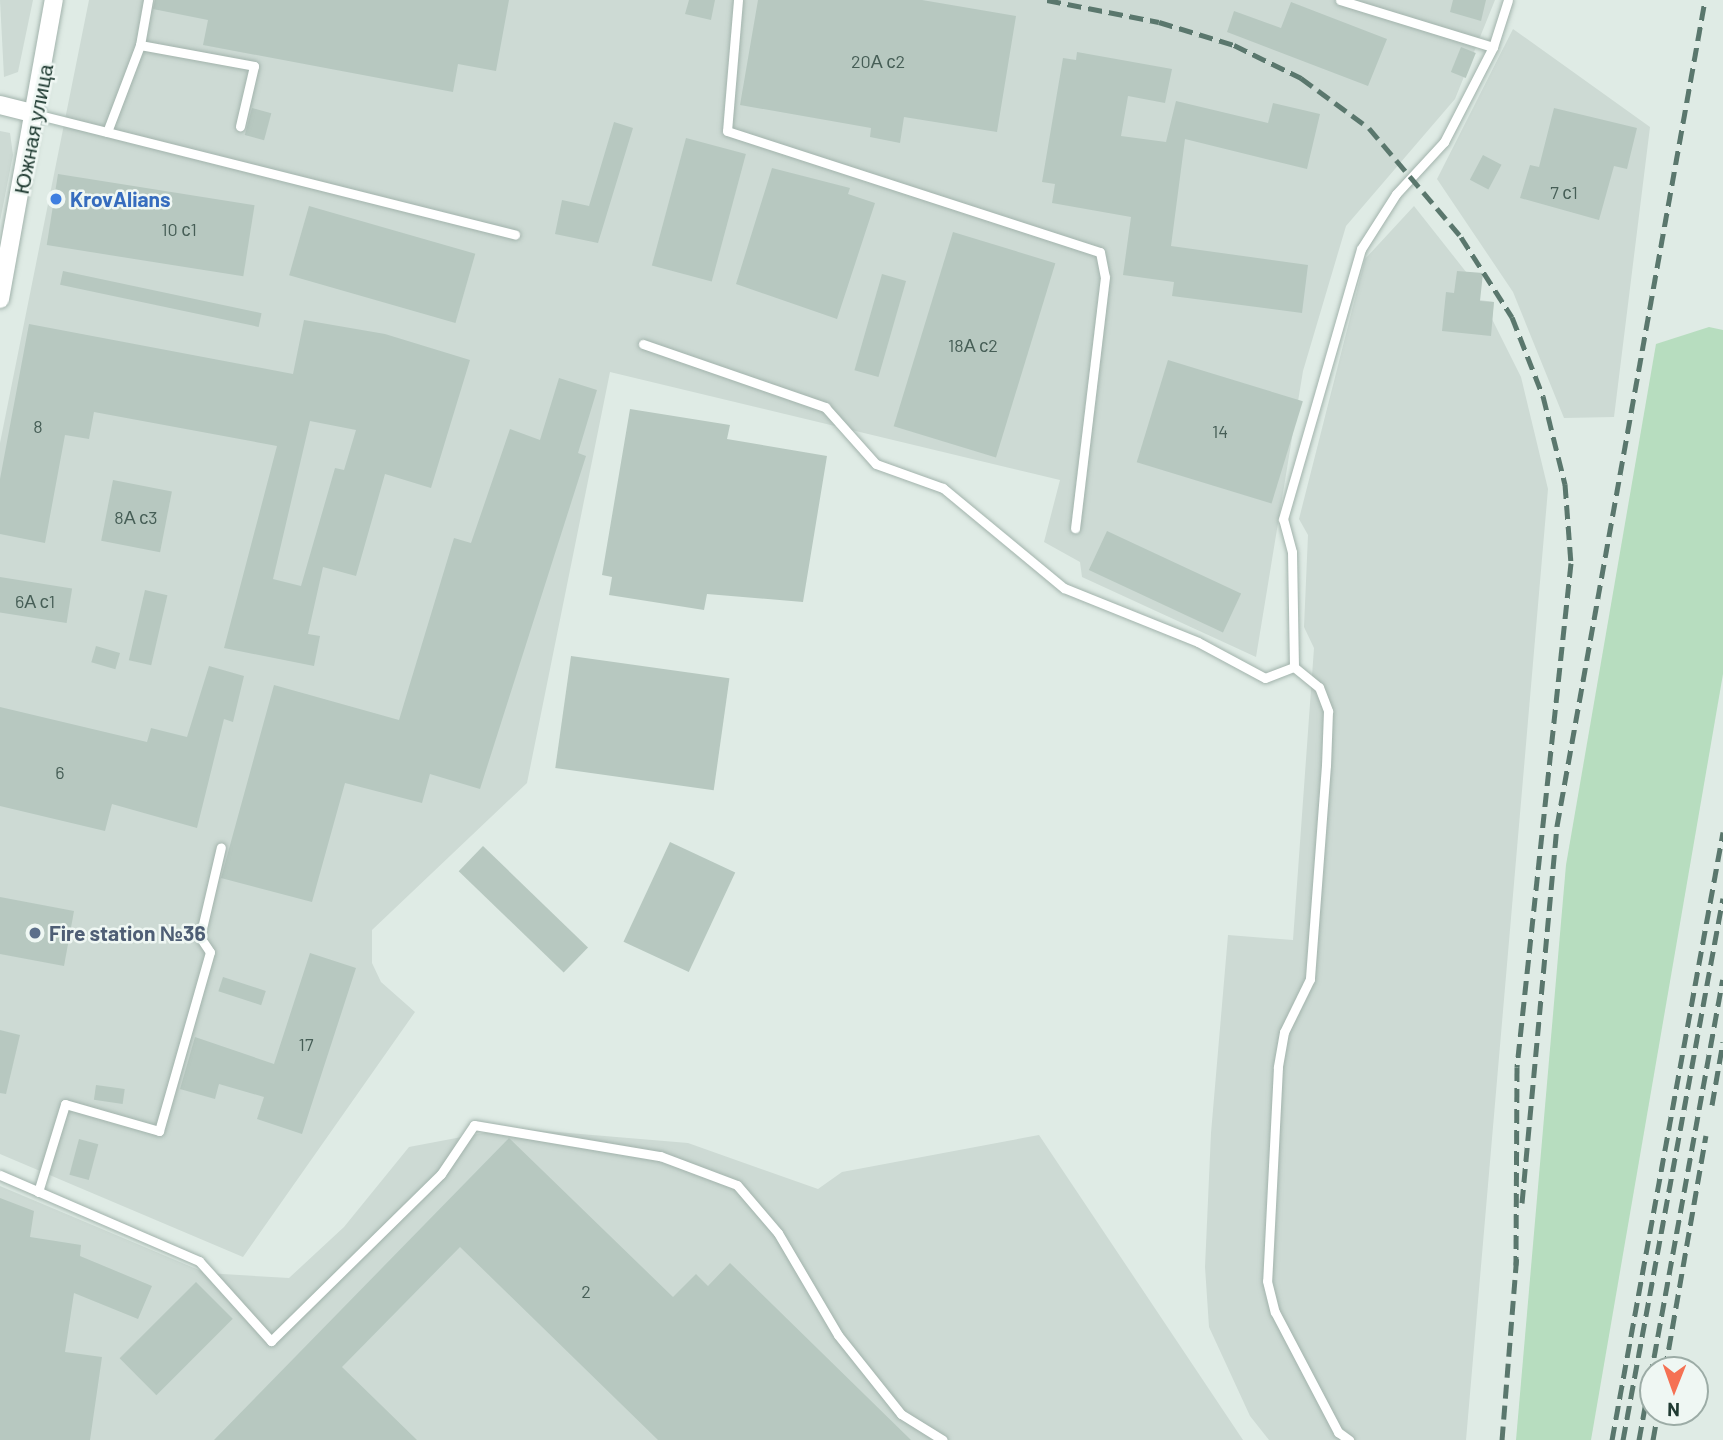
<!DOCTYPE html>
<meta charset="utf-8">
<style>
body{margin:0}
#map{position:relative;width:1723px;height:1440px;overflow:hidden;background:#dfebe5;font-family:Barlow,sans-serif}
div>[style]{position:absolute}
.built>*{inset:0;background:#cddad4}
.green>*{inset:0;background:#b7ddbf}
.building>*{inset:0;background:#b7c8c0;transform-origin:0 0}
.roads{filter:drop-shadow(0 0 2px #a2b3ac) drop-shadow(0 0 2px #a2b3ac)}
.service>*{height:9px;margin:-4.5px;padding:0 4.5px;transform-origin:4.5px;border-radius:4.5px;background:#fff}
.minor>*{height:18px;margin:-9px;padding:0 9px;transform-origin:9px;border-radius:9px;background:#fff}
.rail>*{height:5px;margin-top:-2.5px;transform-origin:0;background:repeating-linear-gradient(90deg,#5a776d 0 14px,transparent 0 21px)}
.dots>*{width:19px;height:19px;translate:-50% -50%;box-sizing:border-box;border:4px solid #eff7f3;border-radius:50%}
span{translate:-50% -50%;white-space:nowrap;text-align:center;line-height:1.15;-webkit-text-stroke:5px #eff7f3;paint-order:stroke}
.number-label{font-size:18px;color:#465e56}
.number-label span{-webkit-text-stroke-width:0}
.street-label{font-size:21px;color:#203b32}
.shop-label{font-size:21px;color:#366cbe;font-weight:700}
.left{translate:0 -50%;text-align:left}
.service-label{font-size:21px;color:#4e5e75;font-weight:700}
.north{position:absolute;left:1639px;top:1356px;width:70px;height:70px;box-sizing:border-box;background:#eff7f3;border:2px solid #9caca6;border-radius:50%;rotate:181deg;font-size:19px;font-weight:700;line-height:28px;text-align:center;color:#203b32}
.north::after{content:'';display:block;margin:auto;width:24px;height:32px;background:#f57153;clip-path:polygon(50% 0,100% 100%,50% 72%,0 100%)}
</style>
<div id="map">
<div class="built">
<div style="clip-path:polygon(0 0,33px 0,18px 72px,4px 77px)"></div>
<div style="clip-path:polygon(89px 0,1495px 0,1455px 99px,1346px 226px,1303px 371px,1256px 657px,1082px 577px,1080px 562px,1044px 542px,1060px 480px,610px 372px,527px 783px,372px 930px,372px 963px,381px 982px,415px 1012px,243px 1257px,0 1154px,0 443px)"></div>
<div style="clip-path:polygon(1513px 29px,1650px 127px,1614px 417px,1564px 418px,1513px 292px,1437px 179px)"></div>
<div style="clip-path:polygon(0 131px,10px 133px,13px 155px,0 221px)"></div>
<div style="clip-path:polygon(1414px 206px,1474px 282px,1480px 300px,1494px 302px,1492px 319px,1521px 377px,1548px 489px,1466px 1440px,1269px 1440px,1250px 1416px,1209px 1327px,1205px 1267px,1211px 1133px,1228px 935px,1293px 940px,1314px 648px,1304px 627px,1308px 535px,1299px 519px,1365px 259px)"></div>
<div style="clip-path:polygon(509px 1128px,688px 1143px,818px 1189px,842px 1172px,1039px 1135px,1243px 1440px,0 1440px,0 1186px,206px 1273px,289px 1278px,344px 1227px,409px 1147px)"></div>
</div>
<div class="green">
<div style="clip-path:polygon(1709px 327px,1723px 330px,1723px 674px,1591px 1440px,1516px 1440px,1566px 865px,1656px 344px)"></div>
</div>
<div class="building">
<div style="clip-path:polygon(155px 0,509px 0,496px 71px,458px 64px,453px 92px,203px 45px,208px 20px,153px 9px)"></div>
<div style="clip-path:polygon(689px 0,715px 0,711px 20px,685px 14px)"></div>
<div style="clip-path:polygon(758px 0,922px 0,1016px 16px,997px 132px,904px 117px,900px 143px,870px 137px,871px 128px,740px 105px)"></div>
<div style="clip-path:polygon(1453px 0,1486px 0,1481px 21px,1450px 12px)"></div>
<div style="clip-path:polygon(1291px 2px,1387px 39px,1368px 86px,1227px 32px,1234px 11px,1281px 28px)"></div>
<div style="left:1461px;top:47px;width:16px;height:27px;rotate:22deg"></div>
<div style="clip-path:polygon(1077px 52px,1172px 69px,1165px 103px,1128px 96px,1121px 136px,1166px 142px,1176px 101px,1268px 123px,1273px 103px,1320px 114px,1307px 169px,1185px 139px,1171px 246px,1308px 265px,1302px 313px,1172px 296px,1174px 282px,1123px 275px,1131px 217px,1052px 203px,1055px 184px,1042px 182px,1063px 58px,1076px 60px)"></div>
<div style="left:252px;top:108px;width:20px;height:28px;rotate:15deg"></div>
<div style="clip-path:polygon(1554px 108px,1637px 128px,1627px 169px,1614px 166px,1599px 220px,1520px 198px,1530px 165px,1539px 167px)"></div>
<div style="clip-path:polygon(614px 122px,633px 128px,598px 243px,555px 234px,562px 200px,589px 206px)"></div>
<div style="left:686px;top:138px;width:62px;height:132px;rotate:15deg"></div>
<div style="left:1483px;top:155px;width:21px;height:28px;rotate:28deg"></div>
<div style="clip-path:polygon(772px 168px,850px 188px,848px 194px,875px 203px,837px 319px,736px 284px)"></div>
<div style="left:58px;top:174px;width:199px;height:72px;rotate:9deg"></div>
<div style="left:309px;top:206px;width:173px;height:72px;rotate:16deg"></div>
<div style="left:953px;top:232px;width:107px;height:203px;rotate:17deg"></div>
<div style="left:63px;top:271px;width:203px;height:14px;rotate:12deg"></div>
<div style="clip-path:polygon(1457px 271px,1483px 273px,1480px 301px,1494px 302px,1491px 336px,1442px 331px,1446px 292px,1454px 293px)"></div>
<div style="left:882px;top:274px;width:25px;height:100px;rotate:16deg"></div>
<div style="clip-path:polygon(evenodd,304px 320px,385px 334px,470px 360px,431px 488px,385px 474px,356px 576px,323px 567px,308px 634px,320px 636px,314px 666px,224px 648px,277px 446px,94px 412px,89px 439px,65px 435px,45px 543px,0 534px,0 479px,29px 324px,293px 374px,304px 320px,310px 421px,356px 430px,344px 470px,335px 468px,301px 586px,273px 579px,310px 421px)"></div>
<div style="left:1168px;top:360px;width:141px;height:107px;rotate:17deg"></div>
<div style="clip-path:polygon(559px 378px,597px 390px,578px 453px,586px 456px,480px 789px,430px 774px,422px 803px,345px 783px,312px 902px,221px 878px,274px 685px,399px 720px,454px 538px,471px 543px,510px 429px,540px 440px)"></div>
<div style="clip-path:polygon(630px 409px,730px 425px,727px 439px,827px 456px,803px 602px,707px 594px,704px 610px,609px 595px,612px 577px,602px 575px)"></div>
<div style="left:113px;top:480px;width:60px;height:62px;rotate:11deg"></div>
<div style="left:1107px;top:531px;width:148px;height:43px;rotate:25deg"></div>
<div style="left:0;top:577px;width:73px;height:35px;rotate:9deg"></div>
<div style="left:145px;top:590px;width:23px;height:72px;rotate:13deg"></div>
<div style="left:96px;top:646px;width:25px;height:17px;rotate:16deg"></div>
<div style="left:571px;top:656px;width:160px;height:113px;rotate:8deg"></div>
<div style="clip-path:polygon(209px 666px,244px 676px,233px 722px,224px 719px,197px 828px,112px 804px,105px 831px,0 806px,0 707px,147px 742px,151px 728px,187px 737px)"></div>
<div style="left:670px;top:842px;width:72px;height:110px;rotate:25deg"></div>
<div style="left:483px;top:846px;width:146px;height:35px;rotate:44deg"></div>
<div style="clip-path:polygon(0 897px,74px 911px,64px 966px,0 954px)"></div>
<div style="clip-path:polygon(310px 953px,356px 968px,302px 1134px,257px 1119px,264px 1097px,219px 1084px,215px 1099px,180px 1089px,195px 1037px,274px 1064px)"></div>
<div style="left:223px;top:977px;width:45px;height:15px;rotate:18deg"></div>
<div style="clip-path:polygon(0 1030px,20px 1035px,6px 1094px,0 1093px)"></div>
<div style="left:96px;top:1085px;width:29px;height:15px;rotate:8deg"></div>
<div style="clip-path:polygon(509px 1138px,673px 1297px,696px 1274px,708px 1286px,730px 1263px,911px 1440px,658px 1440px,460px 1247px,342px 1367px,417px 1440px,214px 1440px)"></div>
<div style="left:79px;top:1139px;width:20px;height:37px;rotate:15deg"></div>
<div style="clip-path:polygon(0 1198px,34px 1211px,30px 1237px,81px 1245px,80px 1256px,152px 1286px,138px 1319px,74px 1293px,65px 1352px,102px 1357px,90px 1440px,0 1440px)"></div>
<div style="left:196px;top:1282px;width:52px;height:108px;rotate:45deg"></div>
</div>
<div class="roads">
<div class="service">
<div style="left:738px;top:0;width:131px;rotate:94.8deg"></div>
<div style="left:727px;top:131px;width:392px;rotate:18deg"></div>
<div style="left:1100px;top:252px;width:25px;rotate:79deg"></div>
<div style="left:1105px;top:277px;width:253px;rotate:96.8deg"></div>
<div style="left:1340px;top:0;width:160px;rotate:17.1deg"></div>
<div style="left:140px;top:45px;width:46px;rotate:-79.9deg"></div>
<div style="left:35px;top:114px;width:495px;rotate:14.1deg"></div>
<div style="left:107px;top:132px;width:93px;rotate:-69.2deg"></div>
<div style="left:140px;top:45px;width:116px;rotate:10.4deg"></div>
<div style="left:254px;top:66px;width:62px;rotate:103.1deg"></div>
<div style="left:643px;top:344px;width:193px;rotate:19.1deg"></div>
<div style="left:825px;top:407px;width:76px;rotate:48.2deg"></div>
<div style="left:876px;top:464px;width:71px;rotate:19.7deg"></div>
<div style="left:943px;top:488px;width:157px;rotate:39.6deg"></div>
<div style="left:1064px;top:588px;width:144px;rotate:21.9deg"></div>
<div style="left:1198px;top:642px;width:76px;rotate:28.2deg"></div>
<div style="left:1265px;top:678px;width:31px;rotate:-21deg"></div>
<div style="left:1294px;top:667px;width:32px;rotate:39deg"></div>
<div style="left:1319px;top:687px;width:26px;rotate:69deg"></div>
<div style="left:1328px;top:711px;width:54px;rotate:92.1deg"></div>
<div style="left:1326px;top:765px;width:215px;rotate:94.3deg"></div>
<div style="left:1310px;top:979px;width:59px;rotate:116.1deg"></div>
<div style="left:1284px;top:1032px;width:36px;rotate:100deg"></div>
<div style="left:1278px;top:1067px;width:214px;rotate:92.9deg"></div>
<div style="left:1267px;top:1281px;width:32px;rotate:76deg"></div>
<div style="left:1275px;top:1312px;width:136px;rotate:62.3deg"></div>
<div style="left:1338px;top:1432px;width:14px;rotate:36deg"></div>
<div style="left:1294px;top:667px;width:115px;rotate:-91deg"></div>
<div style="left:1292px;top:552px;width:34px;rotate:-105deg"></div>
<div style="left:1283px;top:519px;width:281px;rotate:-73.9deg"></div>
<div style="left:1361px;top:249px;width:65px;rotate:-57.5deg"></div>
<div style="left:1396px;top:194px;width:71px;rotate:-47.3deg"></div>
<div style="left:1444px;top:142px;width:107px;rotate:-62.7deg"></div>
<div style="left:1493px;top:47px;width:49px;rotate:-72.3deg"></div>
<div style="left:0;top:1175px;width:217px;rotate:23.4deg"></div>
<div style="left:199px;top:1261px;width:108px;rotate:48deg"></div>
<div style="left:271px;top:1341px;width:238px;rotate:-44.5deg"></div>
<div style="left:441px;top:1174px;width:59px;rotate:-56deg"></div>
<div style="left:474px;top:1125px;width:189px;rotate:9.5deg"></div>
<div style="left:660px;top:1156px;width:82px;rotate:20.6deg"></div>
<div style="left:737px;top:1185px;width:63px;rotate:49.5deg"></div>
<div style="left:778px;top:1233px;width:118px;rotate:59.5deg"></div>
<div style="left:838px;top:1335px;width:101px;rotate:51.4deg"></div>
<div style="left:901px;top:1414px;width:49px;rotate:31.8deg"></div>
<div style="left:38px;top:1192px;width:92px;rotate:-72.9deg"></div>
<div style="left:65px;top:1104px;width:98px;rotate:16deg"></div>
<div style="left:159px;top:1131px;width:186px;rotate:-74.1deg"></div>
<div style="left:210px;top:952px;width:18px;rotate:-124deg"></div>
<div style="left:200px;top:937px;width:92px;rotate:-76.9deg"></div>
</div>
<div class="minor">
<div style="left:0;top:105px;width:36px;rotate:14deg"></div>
<div style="left:0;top:299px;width:304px;rotate:-79.8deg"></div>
</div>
</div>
<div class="rail">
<div style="left:1047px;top:0;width:114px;rotate:11.1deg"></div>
<div style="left:1159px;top:22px;width:78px;rotate:17deg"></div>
<div style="left:1234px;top:45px;width:75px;rotate:26.2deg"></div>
<div style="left:1301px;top:78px;width:84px;rotate:36.3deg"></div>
<div style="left:1369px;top:128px;width:143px;rotate:49.8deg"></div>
<div style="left:1461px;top:237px;width:95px;rotate:57.5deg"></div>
<div style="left:1512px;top:317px;width:85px;rotate:68.6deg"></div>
<div style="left:1543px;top:396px;width:91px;rotate:76deg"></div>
<div style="left:1565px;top:484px;width:79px;rotate:85.7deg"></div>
<div style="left:1571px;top:563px;width:507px;rotate:96.12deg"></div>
<div style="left:1517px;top:1067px;width:198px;rotate:90.3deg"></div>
<div style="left:1712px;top:1105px;width:64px;rotate:-80.1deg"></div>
<div style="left:1522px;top:1203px;width:379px;rotate:-84.7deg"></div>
<div style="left:1557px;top:826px;width:839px;rotate:-79.84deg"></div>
<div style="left:1665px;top:1370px;width:238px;rotate:-80.1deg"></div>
<div style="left:1502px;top:1440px;width:186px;rotate:-85.4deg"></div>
<div style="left:1612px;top:1440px;width:618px;rotate:-79.65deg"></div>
<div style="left:1623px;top:1440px;width:551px;rotate:-79.55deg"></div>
<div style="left:1639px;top:1440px;width:468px;rotate:-79.7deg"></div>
<div style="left:1653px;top:1440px;width:28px;rotate:-80deg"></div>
</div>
<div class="dots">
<div style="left:56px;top:199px;background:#3f7fe0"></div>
<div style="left:35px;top:933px;background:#5c6f8a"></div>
</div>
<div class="number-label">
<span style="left:878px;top:61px">20А с2</span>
<span style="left:1564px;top:192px">7 с1</span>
<span style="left:179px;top:229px">10 с1</span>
<span style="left:973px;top:345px">18А с2</span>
<span style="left:38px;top:426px">8</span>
<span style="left:1220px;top:431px">14</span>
<span style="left:136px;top:517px">8А с3</span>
<span style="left:35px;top:601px">6А с1</span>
<span style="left:60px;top:772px">6</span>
<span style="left:306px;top:1044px">17</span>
<span style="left:586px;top:1291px">2</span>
</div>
<div class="street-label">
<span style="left:33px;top:129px;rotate:-79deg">Южная улица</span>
</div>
<div class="shop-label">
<span class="left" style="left:70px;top:199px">KrovAlians</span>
</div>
<div class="service-label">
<span class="left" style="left:49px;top:933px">Fire station №36</span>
</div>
<div class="north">N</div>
</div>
